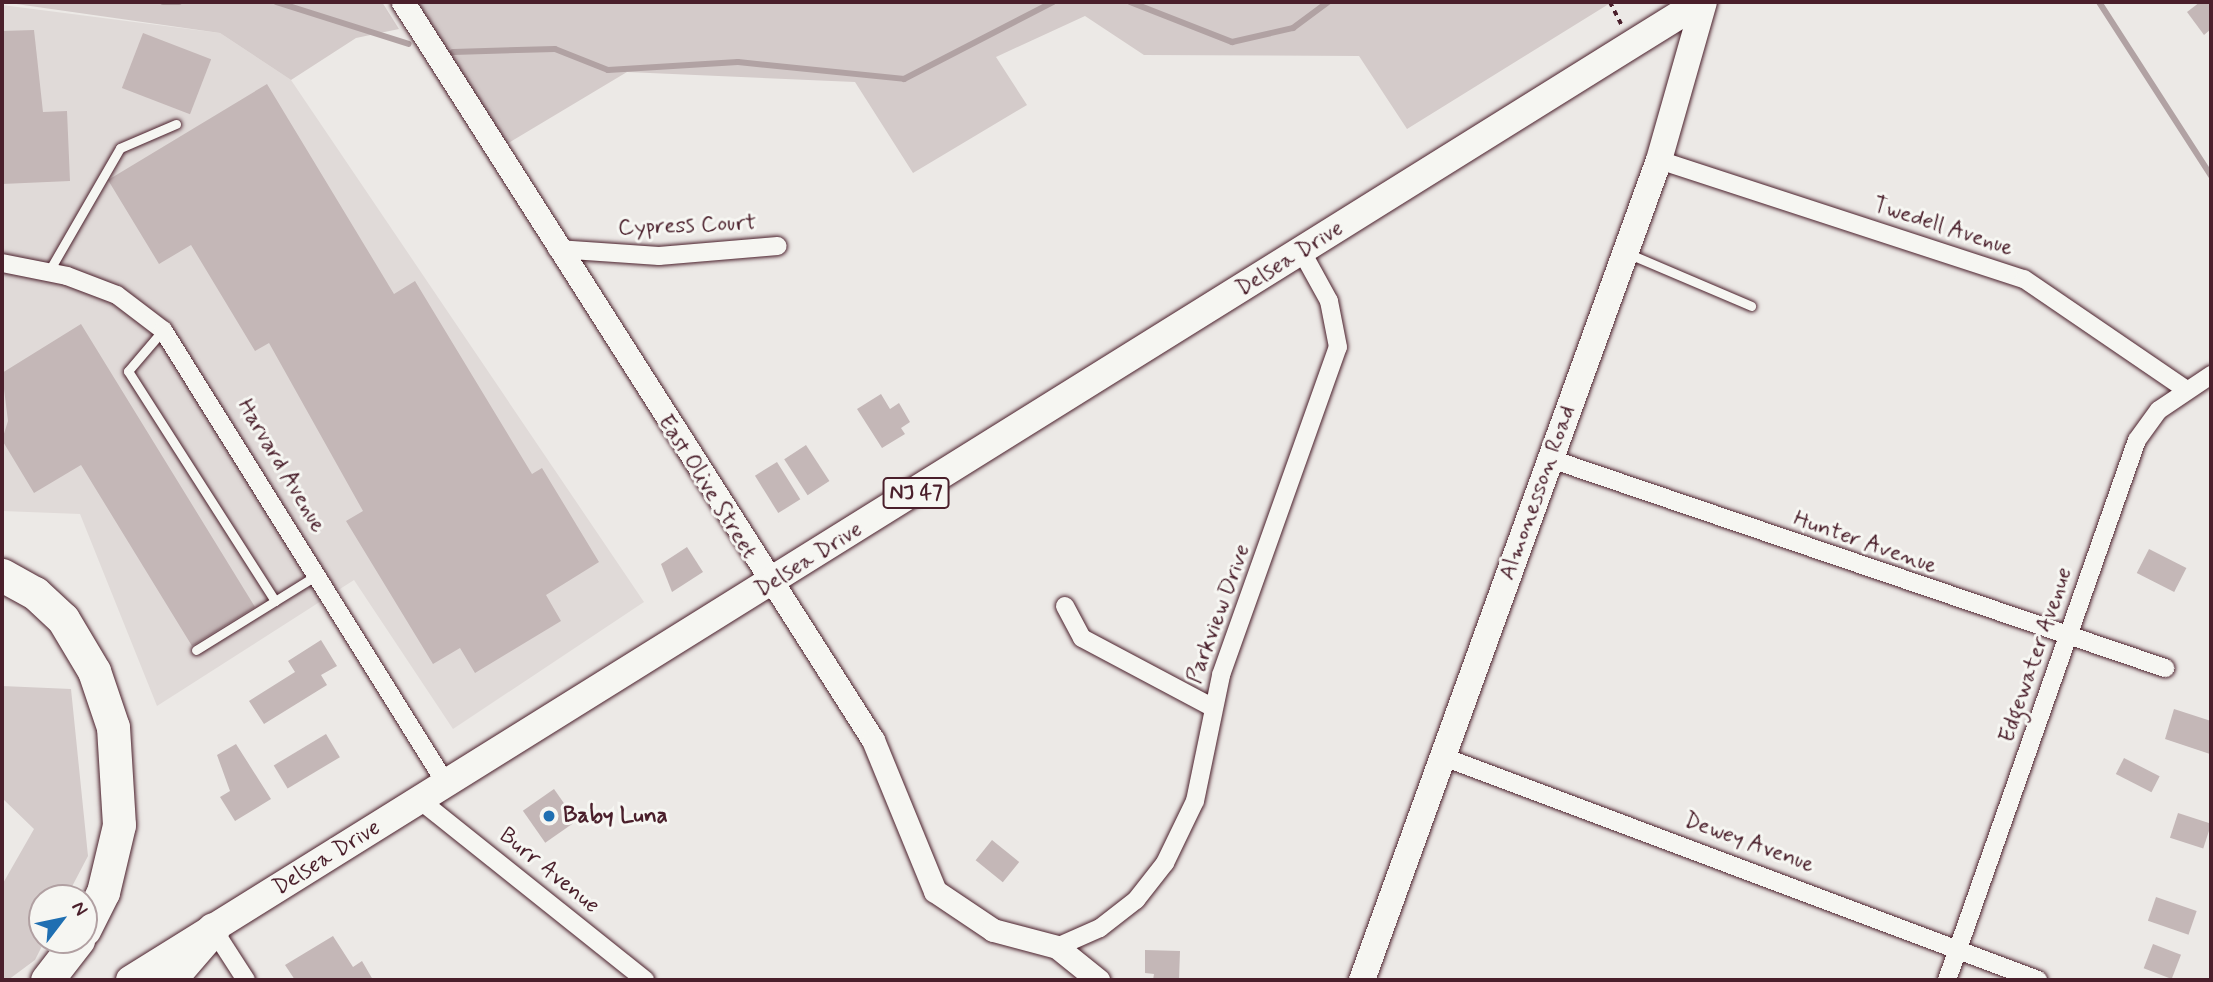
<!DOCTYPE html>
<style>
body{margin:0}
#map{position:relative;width:2213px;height:982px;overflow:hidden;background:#ece9e6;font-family:Mynerve,sans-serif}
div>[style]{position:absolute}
.built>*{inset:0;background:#e0dad8}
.green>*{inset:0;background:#d4cbca}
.stream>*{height:6px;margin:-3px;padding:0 3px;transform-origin:3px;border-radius:3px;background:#b1a2a3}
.building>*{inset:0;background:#c4b7b7;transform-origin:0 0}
.path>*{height:3.5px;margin-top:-1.75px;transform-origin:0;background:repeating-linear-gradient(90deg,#4a1f2b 0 5px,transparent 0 10px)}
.roads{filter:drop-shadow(0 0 2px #4a1f2b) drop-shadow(0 0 2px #4a1f2b)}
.service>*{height:9px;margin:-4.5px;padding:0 4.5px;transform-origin:4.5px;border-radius:4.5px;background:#f6f6f2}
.minor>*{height:18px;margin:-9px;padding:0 9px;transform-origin:9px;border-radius:9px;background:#f6f6f2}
.tertiary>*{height:23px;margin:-11.5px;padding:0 11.5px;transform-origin:11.5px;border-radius:11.5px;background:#f6f6f2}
.secondary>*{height:26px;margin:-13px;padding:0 13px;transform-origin:13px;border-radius:13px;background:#f6f6f2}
.primary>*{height:28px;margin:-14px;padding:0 14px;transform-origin:14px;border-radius:14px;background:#f6f6f2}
.motorway>*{height:33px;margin:-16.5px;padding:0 16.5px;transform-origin:16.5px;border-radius:16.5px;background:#f6f6f2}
.dots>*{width:19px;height:19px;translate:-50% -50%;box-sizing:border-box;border:4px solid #f6f6f2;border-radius:50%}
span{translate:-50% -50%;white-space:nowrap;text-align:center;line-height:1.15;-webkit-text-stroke:6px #f6f6f2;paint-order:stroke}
.shield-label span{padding:2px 5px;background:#f6f6f2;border:2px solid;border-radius:5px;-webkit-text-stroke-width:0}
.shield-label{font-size:21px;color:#4a1f2b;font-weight:700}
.street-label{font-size:23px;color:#4a1f2b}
.poi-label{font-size:23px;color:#4a1f2b;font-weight:700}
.left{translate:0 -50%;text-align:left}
.frame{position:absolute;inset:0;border:4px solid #4a1f2b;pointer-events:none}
.north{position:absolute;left:28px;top:884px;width:70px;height:70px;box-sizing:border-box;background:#f6f6f2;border:2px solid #b1a0a2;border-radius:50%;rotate:58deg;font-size:19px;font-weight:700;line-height:28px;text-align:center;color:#4a1f2b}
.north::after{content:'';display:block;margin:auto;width:24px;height:32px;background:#1f6fb2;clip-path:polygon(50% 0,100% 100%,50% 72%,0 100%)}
</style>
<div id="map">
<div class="built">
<div style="clip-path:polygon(2px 5px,220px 33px,291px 80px,644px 602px,453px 729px,354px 580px,157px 706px,80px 514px,2px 511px)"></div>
</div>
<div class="green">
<div style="clip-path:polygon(2px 2px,382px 2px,399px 29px,356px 38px,291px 80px,220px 33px)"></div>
<div style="clip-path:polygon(410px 2px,1612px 2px,1407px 129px,1359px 56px,1144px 55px,1085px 16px,996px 57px,1027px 105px,913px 173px,855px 82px,627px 72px,500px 148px)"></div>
<div style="clip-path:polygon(2px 686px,71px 689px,88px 856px,66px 898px,42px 898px,45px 940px,35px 960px,8px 980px,2px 980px,2px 885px,34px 829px,2px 798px)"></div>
</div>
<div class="stream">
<div style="left:163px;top:2px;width:16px"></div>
<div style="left:276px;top:2px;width:139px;rotate:17.5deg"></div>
<div style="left:1130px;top:2px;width:110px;rotate:21.4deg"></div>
<div style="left:1232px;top:42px;width:63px;rotate:-12.9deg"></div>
<div style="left:1293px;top:28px;width:44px;rotate:-36.6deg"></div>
<div style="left:2099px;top:2px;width:207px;rotate:57.2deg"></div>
<div style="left:453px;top:52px;width:102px;rotate:-1.7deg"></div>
<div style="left:555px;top:49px;width:57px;rotate:21.6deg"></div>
<div style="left:608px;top:70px;width:130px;rotate:-3.5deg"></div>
<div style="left:738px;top:62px;width:167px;rotate:5.8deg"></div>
<div style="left:904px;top:79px;width:168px;rotate:-27.3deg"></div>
</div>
<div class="building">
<div style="clip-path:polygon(2200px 2px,2211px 2px,2211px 29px,2204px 35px,2187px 12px)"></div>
<div style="clip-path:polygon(34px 30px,43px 112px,67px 111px,70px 181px,2px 184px,2px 31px)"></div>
<div style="left:143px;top:33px;width:73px;height:59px;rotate:21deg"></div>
<div style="clip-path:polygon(267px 84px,394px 294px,415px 281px,532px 474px,542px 468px,599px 562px,546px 595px,561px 621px,475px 673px,460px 648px,433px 664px,346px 521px,363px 511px,269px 343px,255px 351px,191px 245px,159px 264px,108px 180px)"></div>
<div style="clip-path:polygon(81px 324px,255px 607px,192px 646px,81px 465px,34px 493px,2px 440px,8px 421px,2px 373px)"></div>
<div style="clip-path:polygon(881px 394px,890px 409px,899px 403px,910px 422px,901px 428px,905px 434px,882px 448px,857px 409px)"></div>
<div style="left:806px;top:445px;width:43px;height:26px;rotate:57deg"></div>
<div style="left:777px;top:462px;width:44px;height:26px;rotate:58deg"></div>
<div style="clip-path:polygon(687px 547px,703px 572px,672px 592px,661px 564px)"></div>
<div style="left:2149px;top:549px;width:42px;height:27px;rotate:27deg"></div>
<div style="clip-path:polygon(321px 640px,337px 666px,321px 675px,327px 685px,264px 724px,249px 701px,295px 672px,288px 661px)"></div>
<div style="clip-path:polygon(2174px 709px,2211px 721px,2210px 754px,2165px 739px)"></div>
<div style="left:326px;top:734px;width:27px;height:61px;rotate:59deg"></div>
<div style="clip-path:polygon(236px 744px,271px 799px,235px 821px,220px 797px,230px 791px,217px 755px)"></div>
<div style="left:2124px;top:758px;width:40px;height:18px;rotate:27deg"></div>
<div style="left:554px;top:789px;width:39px;height:38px;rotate:55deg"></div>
<div style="left:2178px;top:813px;width:35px;height:26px;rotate:18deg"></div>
<div style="left:992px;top:840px;width:35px;height:26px;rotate:39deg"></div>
<div style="left:2156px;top:897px;width:43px;height:25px;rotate:19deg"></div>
<div style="clip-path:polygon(333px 936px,353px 967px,362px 961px,373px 980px,295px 980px,285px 965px)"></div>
<div style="left:2153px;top:944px;width:30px;height:26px;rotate:21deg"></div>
<div style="clip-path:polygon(1145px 950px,1180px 951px,1179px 980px,1153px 980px,1154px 974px,1145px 973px)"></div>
</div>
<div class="path">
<div style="left:1610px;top:2px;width:25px;rotate:63deg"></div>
</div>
<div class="roads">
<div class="service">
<div style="left:1627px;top:253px;width:135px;rotate:23.1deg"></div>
<div style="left:49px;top:271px;width:142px;rotate:-60deg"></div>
<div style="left:120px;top:148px;width:61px;rotate:-23.2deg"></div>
<div style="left:163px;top:330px;width:54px;rotate:130.5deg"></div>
<div style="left:128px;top:371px;width:273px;rotate:57.4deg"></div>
<div style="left:275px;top:601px;width:49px;rotate:-31.8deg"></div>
<div style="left:196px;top:650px;width:93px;rotate:-31.8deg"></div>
</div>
<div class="minor">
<div style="left:1659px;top:160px;width:384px;rotate:18.1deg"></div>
<div style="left:2024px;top:279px;width:197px;rotate:34.3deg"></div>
<div style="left:557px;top:249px;width:102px;rotate:3.9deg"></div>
<div style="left:659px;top:256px;width:119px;rotate:-4.8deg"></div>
<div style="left:2px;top:263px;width:66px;rotate:11.3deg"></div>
<div style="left:67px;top:276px;width:53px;rotate:20.8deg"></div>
<div style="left:117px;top:295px;width:58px;rotate:37.3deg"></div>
<div style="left:163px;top:330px;width:533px;rotate:58.04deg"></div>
<div style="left:1551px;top:459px;width:649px;rotate:18.8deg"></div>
<div style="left:1065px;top:606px;width:36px;rotate:62deg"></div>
<div style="left:1082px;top:638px;width:147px;rotate:28deg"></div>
<div style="left:1441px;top:756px;width:638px;rotate:20.57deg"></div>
<div style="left:421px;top:801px;width:287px;rotate:38.6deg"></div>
<div style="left:213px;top:929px;width:61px;rotate:57.1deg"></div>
<div style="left:1057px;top:947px;width:47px;rotate:-23.8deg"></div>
<div style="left:1100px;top:928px;width:46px;rotate:-37.9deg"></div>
<div style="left:1136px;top:900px;width:47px;rotate:-51.9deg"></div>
<div style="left:1165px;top:863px;width:69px;rotate:-64.2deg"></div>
<div style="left:1195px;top:801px;width:129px;rotate:-78.3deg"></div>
<div style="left:1221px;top:675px;width:348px;rotate:-70.4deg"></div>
<div style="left:1338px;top:347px;width:47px;rotate:-101.1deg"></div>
<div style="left:1329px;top:301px;width:56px;rotate:-118.9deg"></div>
<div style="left:1947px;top:980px;width:572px;rotate:-70.62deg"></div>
<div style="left:2137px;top:440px;width:37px;rotate:-54deg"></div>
<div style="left:2159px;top:410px;width:63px;rotate:-33.9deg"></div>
</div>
<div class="tertiary">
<div style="left:403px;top:2px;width:875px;rotate:57.51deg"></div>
<div style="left:873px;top:740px;width:163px;rotate:67.7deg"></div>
<div style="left:935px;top:891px;width:70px;rotate:33.9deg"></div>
<div style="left:993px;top:930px;width:66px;rotate:14.9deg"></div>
<div style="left:1057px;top:947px;width:53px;rotate:38.8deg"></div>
</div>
<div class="secondary">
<div style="left:1362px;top:980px;width:872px;rotate:-70.09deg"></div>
<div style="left:1659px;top:160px;width:164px;rotate:-74.1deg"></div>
</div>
<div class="primary">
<div style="left:130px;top:980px;width:1850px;rotate:-31.92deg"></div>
</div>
<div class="motorway">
<div style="left:2px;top:575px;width:38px;rotate:29deg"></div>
<div style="left:35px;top:593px;width:38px;rotate:43deg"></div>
<div style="left:63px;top:619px;width:61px;rotate:59.2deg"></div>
<div style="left:94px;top:671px;width:59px;rotate:71.3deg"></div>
<div style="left:113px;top:727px;width:98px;rotate:86.5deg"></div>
<div style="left:119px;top:825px;width:69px;rotate:103.4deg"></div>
<div style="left:103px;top:892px;width:42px;rotate:116.6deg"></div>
<div style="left:47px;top:980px;width:51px;rotate:-52.2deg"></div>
<div style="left:169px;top:980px;width:67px;rotate:-49.2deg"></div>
</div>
</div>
<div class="dots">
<div style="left:549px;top:816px;background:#1f6fb2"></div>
</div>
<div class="shield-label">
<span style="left:916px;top:493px">NJ 47</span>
</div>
<div class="street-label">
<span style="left:687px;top:226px;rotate:-2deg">Cypress Court</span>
<span style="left:1943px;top:227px;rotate:18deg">Twedell Avenue</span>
<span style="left:1290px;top:259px;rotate:-32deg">Delsea Drive</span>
<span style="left:281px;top:466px;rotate:59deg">Harvard Avenue</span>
<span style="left:707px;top:487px;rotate:58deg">East Olive Street</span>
<span style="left:1538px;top:493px;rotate:-70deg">Almonesson Road</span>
<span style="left:1865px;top:543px;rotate:19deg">Hunter Avenue</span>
<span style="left:809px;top:560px;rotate:-32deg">Delsea Drive</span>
<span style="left:1219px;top:614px;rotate:-70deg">Parkview Drive</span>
<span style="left:2036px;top:655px;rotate:-71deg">Edgewater Avenue</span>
<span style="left:1749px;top:843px;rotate:20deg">Dewey Avenue</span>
<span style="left:327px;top:858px;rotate:-32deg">Delsea Drive</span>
<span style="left:549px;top:871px;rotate:39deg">Burr Avenue</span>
</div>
<div class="poi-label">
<span class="left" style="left:563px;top:816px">Baby Luna</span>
</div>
<div class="frame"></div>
<div class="north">N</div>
</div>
